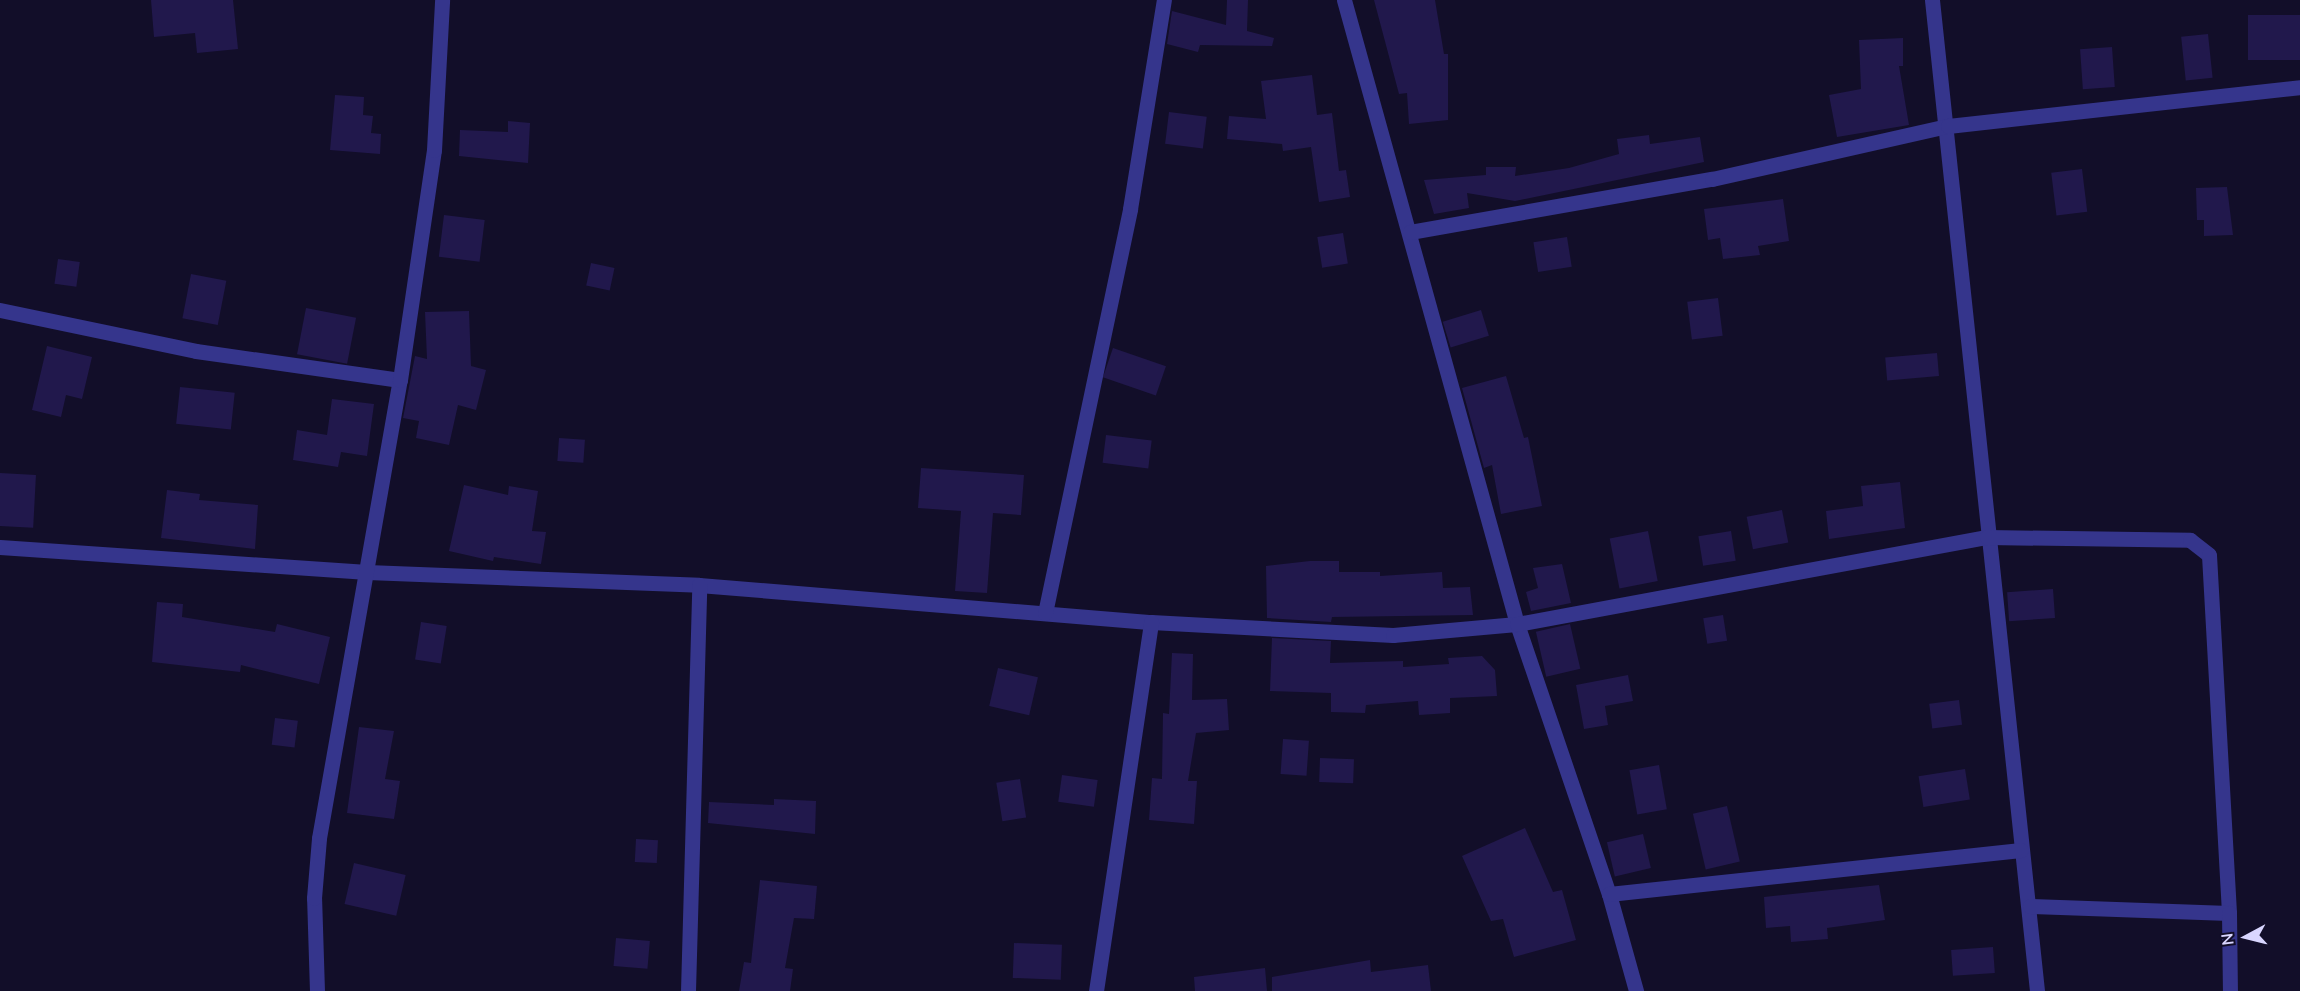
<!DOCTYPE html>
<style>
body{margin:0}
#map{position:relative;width:2300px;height:991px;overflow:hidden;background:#120e29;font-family:"Nunito Sans",sans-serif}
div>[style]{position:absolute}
.building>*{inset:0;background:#21184c;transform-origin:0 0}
.minor>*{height:15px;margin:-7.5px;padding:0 7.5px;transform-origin:7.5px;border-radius:7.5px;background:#35358c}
span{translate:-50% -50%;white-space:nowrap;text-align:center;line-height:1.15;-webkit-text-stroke:6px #120e29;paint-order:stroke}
.north{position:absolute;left:2216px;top:907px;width:60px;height:60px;-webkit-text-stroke:4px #120e29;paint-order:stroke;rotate:263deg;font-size:16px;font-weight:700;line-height:24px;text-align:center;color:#d9d6ff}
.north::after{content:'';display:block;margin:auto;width:21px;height:27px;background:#d9d6ff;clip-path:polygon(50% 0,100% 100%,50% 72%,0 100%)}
</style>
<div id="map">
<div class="building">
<div style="clip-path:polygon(151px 0,233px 0,238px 49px,197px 53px,195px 33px,154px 37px)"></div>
<div style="clip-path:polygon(1227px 0,1248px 0,1247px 31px,1274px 38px,1272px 46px,1200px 45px,1198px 52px,1167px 44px,1172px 11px,1226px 25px)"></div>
<div style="clip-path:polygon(1374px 0,1435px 0,1444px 54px,1448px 54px,1448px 120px,1409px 124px,1407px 93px,1399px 94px)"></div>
<div style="left:2300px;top:15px;width:45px;height:52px;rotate:90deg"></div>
<div style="left:2208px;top:34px;width:44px;height:27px;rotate:84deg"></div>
<div style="clip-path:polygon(1903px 38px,1903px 66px,1899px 66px,1909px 125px,1837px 137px,1829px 95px,1861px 89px,1859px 40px)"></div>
<div style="left:2112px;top:47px;width:40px;height:32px;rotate:86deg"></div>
<div style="clip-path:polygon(1312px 75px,1317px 115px,1332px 113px,1339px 171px,1346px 170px,1350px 197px,1319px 202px,1311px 147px,1283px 151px,1282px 144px,1227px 139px,1229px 116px,1266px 119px,1261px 81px)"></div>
<div style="clip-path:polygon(335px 95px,364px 97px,363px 115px,373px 116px,371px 133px,381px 134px,380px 154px,330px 150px)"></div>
<div style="left:1169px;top:112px;width:38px;height:32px;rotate:7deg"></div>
<div style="clip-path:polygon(508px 121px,530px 123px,528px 163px,459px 156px,460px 130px,508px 132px)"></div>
<div style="clip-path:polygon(1649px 135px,1650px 144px,1700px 137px,1704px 162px,1515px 201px,1467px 193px,1469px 208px,1434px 214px,1424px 180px,1486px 175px,1486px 167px,1516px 167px,1515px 176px,1569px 168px,1619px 154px,1617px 139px)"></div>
<div style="left:2082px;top:169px;width:43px;height:31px;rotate:83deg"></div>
<div style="clip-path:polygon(2227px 187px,2233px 235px,2204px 236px,2204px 220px,2197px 220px,2196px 188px)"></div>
<div style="clip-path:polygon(1783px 199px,1789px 241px,1758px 246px,1760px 255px,1723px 259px,1720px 238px,1708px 240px,1704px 209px)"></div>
<div style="left:444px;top:215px;width:41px;height:42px;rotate:7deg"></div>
<div style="left:1343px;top:233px;width:31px;height:26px;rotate:81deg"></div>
<div style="left:1567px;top:237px;width:30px;height:34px;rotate:81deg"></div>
<div style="left:58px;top:259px;width:22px;height:25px;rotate:8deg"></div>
<div style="left:591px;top:263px;width:24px;height:23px;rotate:12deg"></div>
<div style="left:191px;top:274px;width:36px;height:45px;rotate:11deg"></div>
<div style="left:1718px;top:298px;width:38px;height:31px;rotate:83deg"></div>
<div style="left:306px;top:308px;width:51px;height:47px;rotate:11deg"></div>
<div style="left:1481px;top:310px;width:27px;height:40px;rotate:73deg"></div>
<div style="clip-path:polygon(469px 311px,471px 366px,486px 370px,476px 410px,458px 405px,449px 445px,416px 438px,419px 421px,403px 418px,415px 356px,427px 359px,425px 312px)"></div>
<div style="clip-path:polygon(47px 346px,92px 357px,82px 399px,66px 395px,61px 417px,32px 410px)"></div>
<div style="left:1113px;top:348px;width:56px;height:31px;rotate:19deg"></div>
<div style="left:1937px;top:353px;width:23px;height:52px;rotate:85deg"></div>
<div style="clip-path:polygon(1506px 376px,1524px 438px,1528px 437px,1542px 506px,1501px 514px,1492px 465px,1484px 468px,1462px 388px)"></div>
<div style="left:180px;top:387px;width:55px;height:37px;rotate:6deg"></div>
<div style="clip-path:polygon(332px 399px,374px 404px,367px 456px,341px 452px,338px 467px,293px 460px,297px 430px,327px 435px)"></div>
<div style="left:1106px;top:435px;width:46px;height:28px;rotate:7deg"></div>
<div style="left:559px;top:438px;width:26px;height:23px;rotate:4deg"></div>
<div style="clip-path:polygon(921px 468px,1024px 475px,1021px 515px,993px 513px,987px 593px,955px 591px,961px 511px,918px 508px)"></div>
<div style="left:0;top:473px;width:36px;height:53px;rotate:3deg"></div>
<div style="clip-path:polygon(1900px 482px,1905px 528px,1829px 539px,1826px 511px,1863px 506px,1861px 486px)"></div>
<div style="clip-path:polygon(464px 485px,508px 495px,509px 486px,538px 491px,532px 531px,546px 532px,541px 564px,494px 557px,493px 561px,449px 551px)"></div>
<div style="clip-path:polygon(167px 490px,200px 494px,199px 500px,258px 505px,255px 549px,161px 538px)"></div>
<div style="left:1782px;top:510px;width:33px;height:36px;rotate:79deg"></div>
<div style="left:1648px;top:531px;width:51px;height:39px;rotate:79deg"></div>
<div style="left:1731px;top:531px;width:30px;height:33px;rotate:81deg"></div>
<div style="clip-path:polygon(1310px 561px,1339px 561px,1339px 572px,1380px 572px,1380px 576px,1442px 572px,1443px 588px,1470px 587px,1473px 615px,1332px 617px,1331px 622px,1267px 618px,1266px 566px)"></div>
<div style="clip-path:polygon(1562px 564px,1571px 603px,1531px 611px,1526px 592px,1538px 588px,1533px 568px)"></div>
<div style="left:2053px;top:589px;width:29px;height:46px;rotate:86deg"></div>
<div style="clip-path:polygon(157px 602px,183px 604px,182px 617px,275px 632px,277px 624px,330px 637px,319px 684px,241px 665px,240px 672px,152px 662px)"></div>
<div style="left:1723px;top:615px;width:26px;height:20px;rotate:81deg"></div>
<div style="left:421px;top:622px;width:26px;height:38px;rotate:9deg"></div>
<div style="left:1570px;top:624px;width:46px;height:35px;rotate:77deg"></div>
<div style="clip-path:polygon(1272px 638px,1331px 641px,1330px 663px,1403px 661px,1403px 667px,1449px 664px,1448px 658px,1482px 656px,1495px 670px,1497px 696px,1450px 698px,1450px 713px,1419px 715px,1418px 701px,1366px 705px,1365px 713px,1331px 712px,1331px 693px,1270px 691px)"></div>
<div style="clip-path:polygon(1172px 653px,1193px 654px,1192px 700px,1227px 699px,1229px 730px,1196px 733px,1188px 781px,1197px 781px,1194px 824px,1149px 820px,1152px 778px,1162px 779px,1163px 713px,1169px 714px)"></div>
<div style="left:998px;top:668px;width:41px;height:39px;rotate:13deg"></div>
<div style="clip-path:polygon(1628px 675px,1633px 701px,1605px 706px,1608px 725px,1584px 729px,1576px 685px)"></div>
<div style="left:1959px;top:700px;width:25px;height:30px;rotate:83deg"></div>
<div style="left:275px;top:718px;width:23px;height:27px;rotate:7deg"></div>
<div style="clip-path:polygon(359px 727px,394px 731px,385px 779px,400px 781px,394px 819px,347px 813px)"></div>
<div style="left:1283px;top:739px;width:26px;height:35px;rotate:4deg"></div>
<div style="left:1320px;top:758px;width:34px;height:24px;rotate:2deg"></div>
<div style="left:1659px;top:765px;width:45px;height:30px;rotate:80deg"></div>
<div style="left:1965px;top:769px;width:31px;height:47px;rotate:81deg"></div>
<div style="left:1062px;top:775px;width:36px;height:27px;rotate:8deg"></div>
<div style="left:1020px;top:779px;width:39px;height:24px;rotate:81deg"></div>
<div style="clip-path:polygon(774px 799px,816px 801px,815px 834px,708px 823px,709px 802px,774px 805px)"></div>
<div style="left:1727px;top:806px;width:57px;height:35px;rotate:77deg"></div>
<div style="clip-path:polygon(1525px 828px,1553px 892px,1562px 890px,1576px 940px,1514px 957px,1503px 919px,1491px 921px,1462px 856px)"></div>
<div style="left:1643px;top:834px;width:35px;height:37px;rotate:77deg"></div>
<div style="left:636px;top:839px;width:22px;height:23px;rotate:3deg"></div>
<div style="left:354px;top:863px;width:53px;height:42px;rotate:13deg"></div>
<div style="clip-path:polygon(760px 880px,817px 886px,814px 919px,794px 918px,785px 968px,793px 969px,790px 991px,739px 991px,744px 962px,751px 963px)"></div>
<div style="clip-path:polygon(1879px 885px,1885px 920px,1827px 928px,1828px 939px,1791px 942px,1790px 926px,1766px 928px,1764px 897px)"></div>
<div style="left:616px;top:938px;width:34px;height:28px;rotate:5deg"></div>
<div style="left:1014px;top:943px;width:48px;height:35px;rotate:2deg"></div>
<div style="left:1993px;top:947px;width:26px;height:42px;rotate:86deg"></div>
<div style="clip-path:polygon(1370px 960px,1371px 972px,1428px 965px,1431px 991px,1272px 991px,1272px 977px)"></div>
<div style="clip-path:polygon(1265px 968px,1267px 991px,1195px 991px,1194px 977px)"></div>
</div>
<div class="minor">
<div style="left:1344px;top:0;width:648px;rotate:74.5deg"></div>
<div style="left:1517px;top:624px;width:285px;rotate:71.2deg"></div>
<div style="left:1609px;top:894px;width:101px;rotate:74.4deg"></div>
<div style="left:1932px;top:0;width:997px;rotate:83.95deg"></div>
<div style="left:1410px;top:232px;width:307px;rotate:-10deg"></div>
<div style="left:1712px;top:179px;width:242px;rotate:-12.7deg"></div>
<div style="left:1948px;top:126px;width:354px;rotate:-6.3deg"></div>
<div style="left:0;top:310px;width:200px;rotate:11.8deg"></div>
<div style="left:196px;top:351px;width:206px;rotate:8.1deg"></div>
<div style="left:0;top:547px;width:368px;rotate:3.9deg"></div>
<div style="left:367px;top:572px;width:332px;rotate:2.2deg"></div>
<div style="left:699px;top:585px;width:454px;rotate:4.7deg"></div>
<div style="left:1151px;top:622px;width:242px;rotate:3.1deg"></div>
<div style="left:1393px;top:635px;width:124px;rotate:-5.1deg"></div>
<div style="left:1517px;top:624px;width:478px;rotate:-10.5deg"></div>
<div style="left:1987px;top:537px;width:203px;rotate:0.8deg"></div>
<div style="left:2190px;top:540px;width:24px;rotate:38deg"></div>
<div style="left:2209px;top:555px;width:359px;rotate:86.8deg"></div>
<div style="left:1045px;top:613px;width:413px;rotate:-78.1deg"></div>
<div style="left:1130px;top:209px;width:212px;rotate:-80.8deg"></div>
<div style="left:1609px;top:894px;width:414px;rotate:-6.1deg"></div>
<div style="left:2030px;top:906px;width:199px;rotate:2deg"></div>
<div style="left:2229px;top:913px;width:78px;rotate:89.3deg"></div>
<div style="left:317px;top:991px;width:93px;rotate:-91.8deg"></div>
<div style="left:314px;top:898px;width:60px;rotate:-85.2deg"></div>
<div style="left:319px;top:838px;width:465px;rotate:-80deg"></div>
<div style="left:400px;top:380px;width:232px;rotate:-81.6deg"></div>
<div style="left:434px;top:150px;width:150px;rotate:-86.9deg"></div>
<div style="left:688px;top:991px;width:406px;rotate:-88.4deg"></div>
<div style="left:1096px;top:991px;width:373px;rotate:-81.5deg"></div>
</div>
<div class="north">N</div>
</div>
